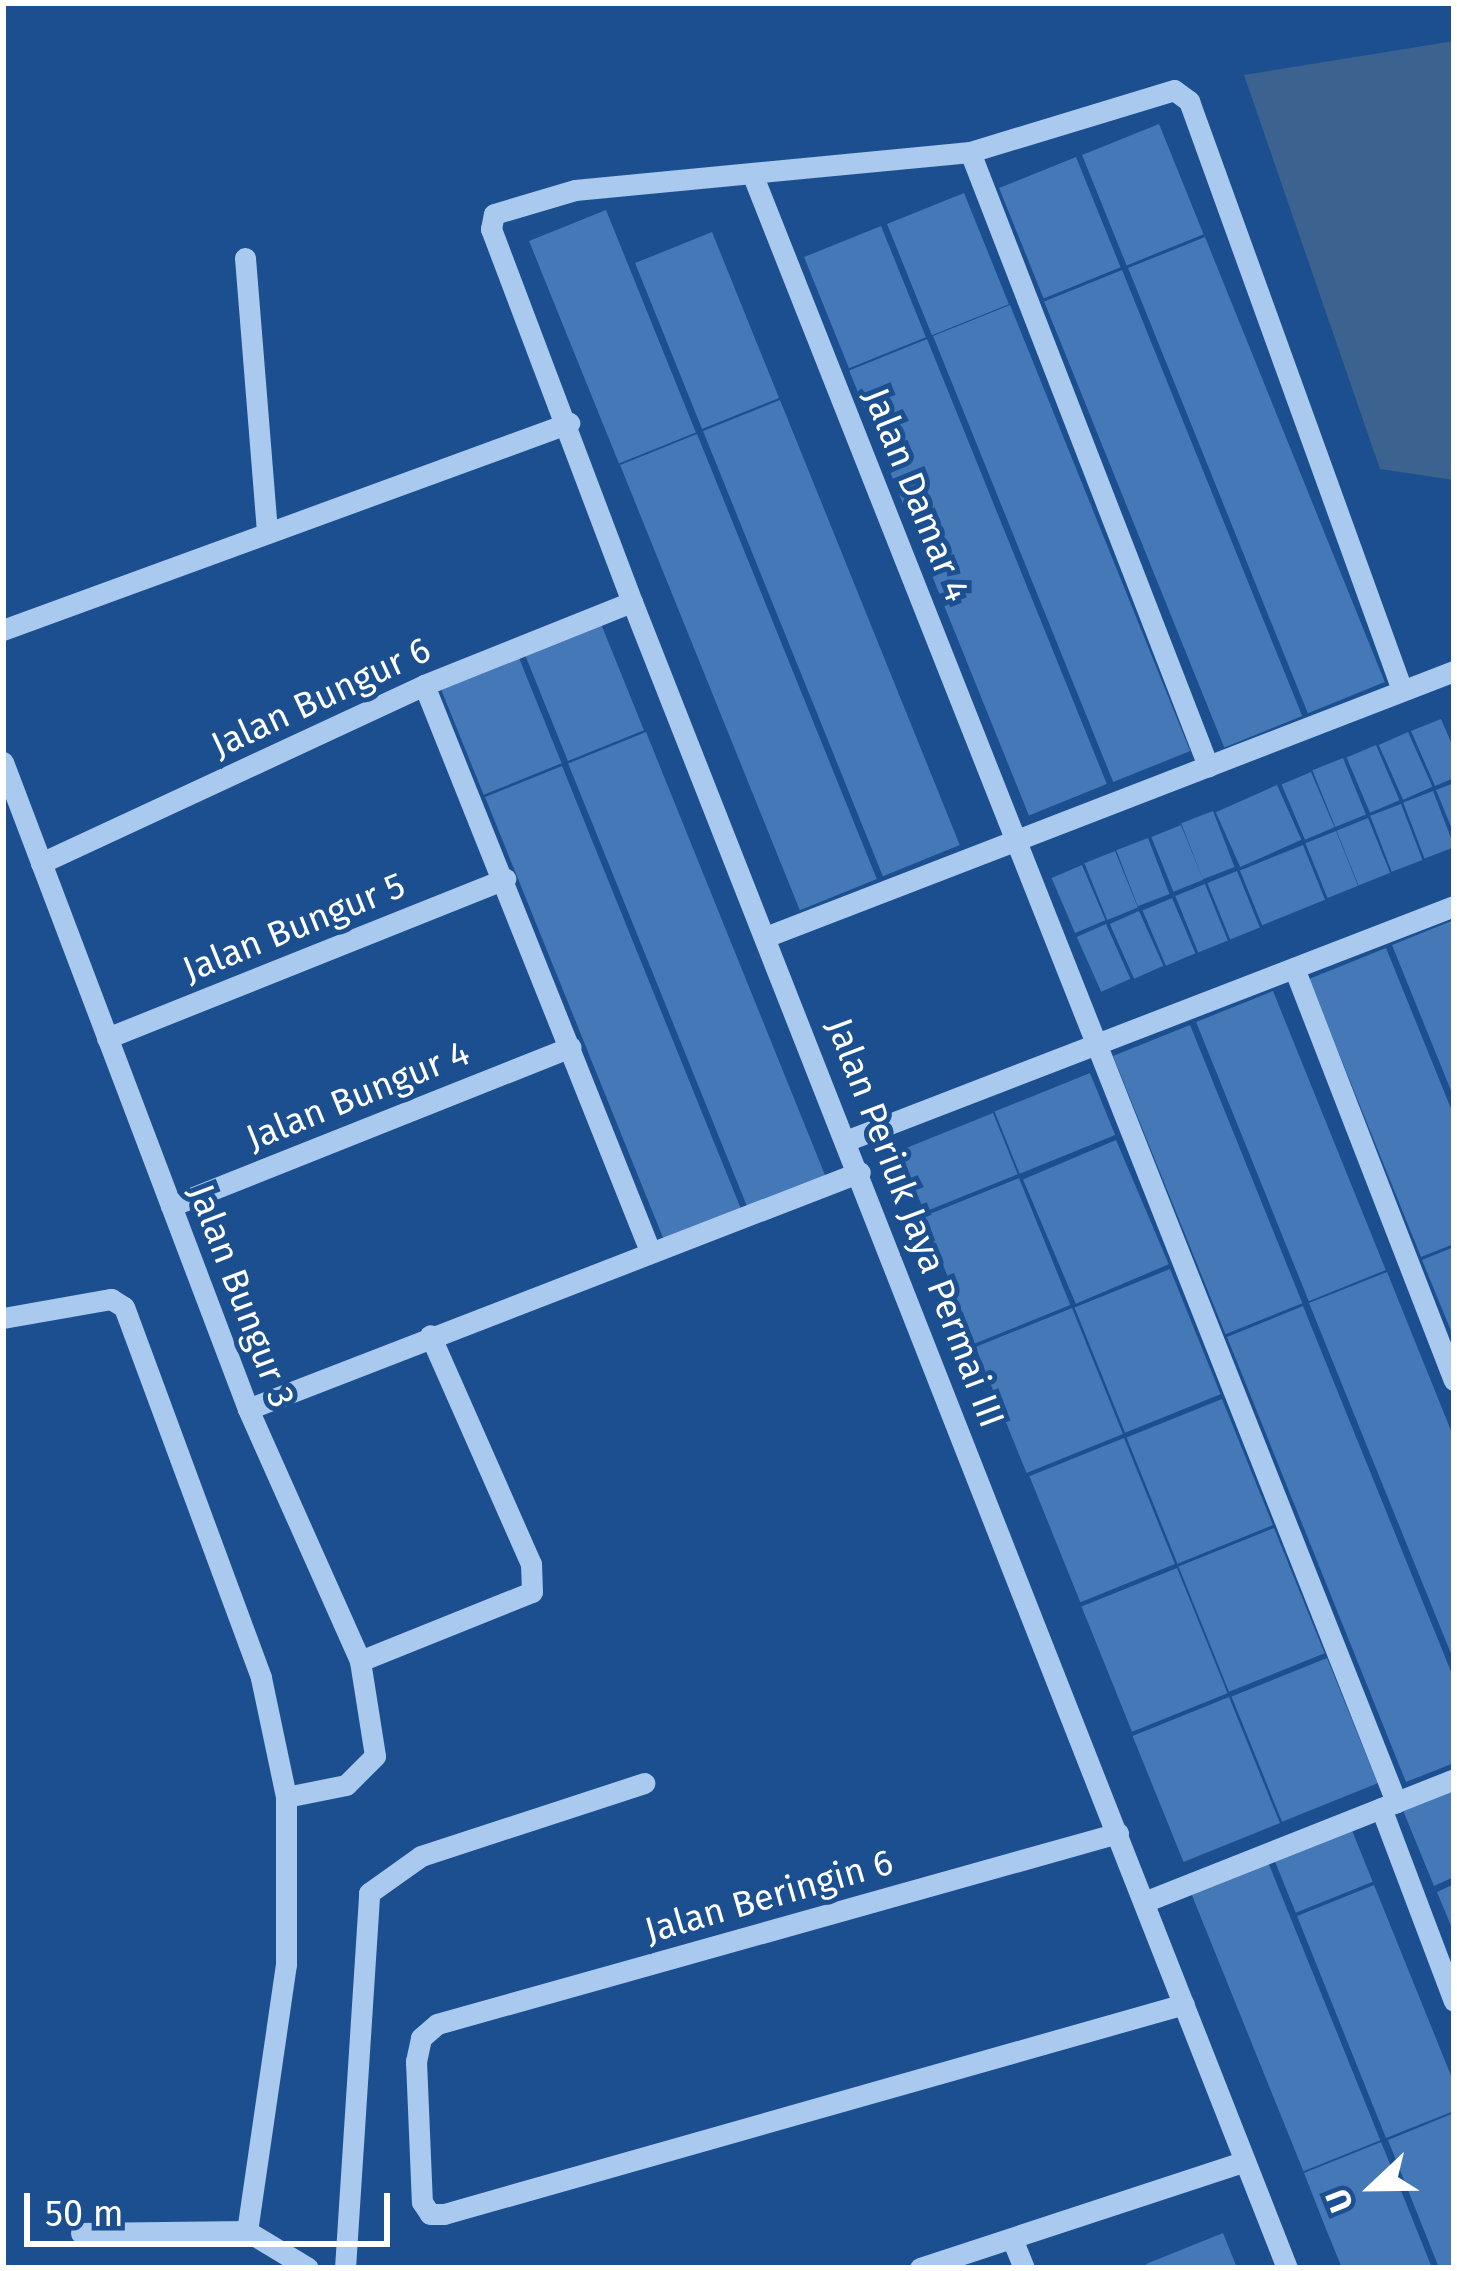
<!DOCTYPE html>
<style>
body{margin:0}
#map{position:relative;width:1457px;height:2271px;overflow:hidden;background:#1b4f8f;font-family:"Fira Sans",sans-serif}
div>[style]{position:absolute}
.water>*{inset:0;background:#3c6290}
.building>*{inset:0;background:#4478b7;transform-origin:0 0}
.minor>*{height:21px;margin:-10.5px;padding:0 10.5px;transform-origin:10.5px;border-radius:10.5px;background:#a9c9ee}
span{translate:-50% -50%;white-space:nowrap;text-align:center;line-height:1.15;-webkit-text-stroke:10px #1b4f8f;paint-order:stroke}
.street-label{font-size:36px;color:#fff}
.frame{position:absolute;inset:0;border:6px solid #fff;pointer-events:none}
.north{position:absolute;left:1313px;top:2127px;width:120px;height:120px;-webkit-text-stroke:9px #1b4f8f;paint-order:stroke;rotate:248deg;font-size:33px;font-weight:700;line-height:48px;text-align:center;color:#fff}
.north::after{content:'';display:block;margin:auto;width:42px;height:54px;background:#fff;clip-path:polygon(50% 0,100% 100%,50% 72%,0 100%)}
.scale{position:absolute;left:24px;top:2193px;width:366px;height:54px;box-sizing:border-box;border:6px solid #fff;border-top:0;padding-left:15px;font-size:36px;line-height:42px;white-space:nowrap;color:#fff;-webkit-text-stroke:9px #1b4f8f;paint-order:stroke}
</style>
<div id="map">
<div class="water">
<div style="clip-path:polygon(1454px 41px,1454px 480px,1380px 469px,1244px 75px)"></div>
</div>
<div class="building">
<div style="left:1159px;top:124px;width:119px;height:83px;rotate:68deg"></div>
<div style="left:1076px;top:157px;width:119px;height:83px;rotate:68deg"></div>
<div style="left:964px;top:193px;width:120px;height:83px;rotate:68deg"></div>
<div style="left:606px;top:210px;width:240px;height:83px;rotate:68deg"></div>
<div style="left:881px;top:226px;width:120px;height:83px;rotate:68deg"></div>
<div style="left:712px;top:232px;width:179px;height:83px;rotate:68deg"></div>
<div style="left:1205px;top:237px;width:480px;height:83px;rotate:68deg"></div>
<div style="left:1122px;top:270px;width:481px;height:84px;rotate:68deg"></div>
<div style="left:1010px;top:305px;width:481px;height:83px;rotate:68deg"></div>
<div style="left:927px;top:339px;width:480px;height:84px;rotate:68deg"></div>
<div style="left:780px;top:400px;width:480px;height:83px;rotate:68deg"></div>
<div style="left:697px;top:434px;width:480px;height:83px;rotate:68deg"></div>
<div style="left:599px;top:619px;width:120px;height:82px;rotate:68deg"></div>
<div style="left:517px;top:653px;width:119px;height:84px;rotate:68deg"></div>
<div style="clip-path:polygon(1441px 719px,1454px 749px,1454px 778px,1435px 786px,1411px 731px)"></div>
<div style="left:646px;top:732px;width:481px;height:84px;rotate:68deg"></div>
<div style="left:1408px;top:732px;width:60px;height:32px;rotate:66deg"></div>
<div style="left:1376px;top:745px;width:60px;height:32px;rotate:67deg"></div>
<div style="left:1343px;top:758px;width:61px;height:33px;rotate:68deg"></div>
<div style="left:562px;top:766px;width:480px;height:83px;rotate:68deg"></div>
<div style="left:1311px;top:772px;width:60px;height:32px;rotate:67deg"></div>
<div style="clip-path:polygon(1454px 783px,1454px 834px,1436px 790px)"></div>
<div style="left:1277px;top:785px;width:60px;height:67px;rotate:66deg"></div>
<div style="left:1433px;top:791px;width:60px;height:32px;rotate:69deg"></div>
<div style="left:1401px;top:804px;width:60px;height:33px;rotate:69deg"></div>
<div style="left:1213px;top:811px;width:60px;height:34px;rotate:69deg"></div>
<div style="left:1368px;top:818px;width:59px;height:34px;rotate:68deg"></div>
<div style="left:1181px;top:825px;width:59px;height:32px;rotate:68deg"></div>
<div style="left:1336px;top:831px;width:59px;height:33px;rotate:68deg"></div>
<div style="left:1148px;top:838px;width:60px;height:34px;rotate:69deg"></div>
<div style="left:1303px;top:845px;width:59px;height:68px;rotate:68deg"></div>
<div style="left:1115px;top:851px;width:61px;height:33px;rotate:68deg"></div>
<div style="left:1082px;top:865px;width:60px;height:33px;rotate:67deg"></div>
<div style="left:1237px;top:871px;width:61px;height:32px;rotate:68deg"></div>
<div style="left:1205px;top:884px;width:61px;height:32px;rotate:68deg"></div>
<div style="left:1172px;top:898px;width:60px;height:32px;rotate:67deg"></div>
<div style="left:1139px;top:911px;width:60px;height:32px;rotate:66deg"></div>
<div style="clip-path:polygon(1454px 920px,1454px 1098px,1392px 945px)"></div>
<div style="left:1106px;top:924px;width:60px;height:32px;rotate:66deg"></div>
<div style="clip-path:polygon(1386px 948px,1454px 1116px,1454px 1244px,1421px 1257px,1309px 979px)"></div>
<div style="left:1273px;top:991px;width:301px;height:83px;rotate:68deg"></div>
<div style="left:1190px;top:1025px;width:300px;height:83px;rotate:68deg"></div>
<div style="left:1090px;top:1073px;width:67px;height:103px;rotate:68deg"></div>
<div style="left:993px;top:1113px;width:66px;height:103px;rotate:68deg"></div>
<div style="left:1116px;top:1140px;width:135px;height:101px;rotate:67deg"></div>
<div style="left:1019px;top:1178px;width:137px;height:103px;rotate:68deg"></div>
<div style="clip-path:polygon(1454px 1247px,1454px 1338px,1422px 1260px)"></div>
<div style="left:1170px;top:1269px;width:135px;height:103px;rotate:68deg"></div>
<div style="clip-path:polygon(1387px 1272px,1454px 1438px,1454px 1661px,1309px 1303px)"></div>
<div style="clip-path:polygon(1303px 1306px,1454px 1679px,1454px 1763px,1406px 1782px,1227px 1337px)"></div>
<div style="left:1072px;top:1308px;width:136px;height:104px;rotate:68deg"></div>
<div style="left:1222px;top:1399px;width:136px;height:103px;rotate:68deg"></div>
<div style="left:1124px;top:1438px;width:136px;height:102px;rotate:68deg"></div>
<div style="left:1274px;top:1528px;width:135px;height:103px;rotate:68deg"></div>
<div style="left:1177px;top:1568px;width:135px;height:103px;rotate:68deg"></div>
<div style="left:1327px;top:1658px;width:135px;height:103px;rotate:68deg"></div>
<div style="left:1229px;top:1697px;width:136px;height:104px;rotate:68deg"></div>
<div style="clip-path:polygon(1454px 1787px,1454px 1877px,1434px 1886px,1402px 1808px)"></div>
<div style="left:1351px;top:1828px;width:58px;height:83px;rotate:68deg"></div>
<div style="left:1268px;top:1862px;width:300px;height:83px;rotate:68deg"></div>
<div style="clip-path:polygon(1454px 1884px,1454px 1933px,1437px 1892px)"></div>
<div style="clip-path:polygon(1374px 1885px,1454px 2083px,1454px 2111px,1386px 2138px,1297px 1916px)"></div>
<div style="clip-path:polygon(1454px 2113px,1454px 2268px,1439px 2268px,1388px 2140px)"></div>
<div style="clip-path:polygon(1381px 2142px,1404px 2198px,1432px 2268px,1342px 2268px,1326px 2229px,1304px 2173px)"></div>
<div style="clip-path:polygon(1223px 2233px,1237px 2268px,1147px 2268px,1146px 2264px)"></div>
</div>
<div class="minor">
<div style="left:970px;top:152px;width:659px;rotate:68.81deg"></div>
<div style="left:753px;top:176px;width:1749px;rotate:68.42deg"></div>
<div style="left:245px;top:258px;width:274px;rotate:85.4deg"></div>
<div style="left:3px;top:630px;width:603px;rotate:-20.09deg"></div>
<div style="left:424px;top:685px;width:609px;rotate:68.23deg"></div>
<div style="left:3px;top:762px;width:692px;rotate:69.26deg"></div>
<div style="left:248px;top:1409px;width:276px;rotate:66deg"></div>
<div style="left:360px;top:1661px;width:96px;rotate:81deg"></div>
<div style="left:375px;top:1756px;width:41px;rotate:135deg"></div>
<div style="left:346px;top:1785px;width:61px;rotate:168.7deg"></div>
<div style="left:41px;top:863px;width:422px;rotate:-24.9deg"></div>
<div style="left:424px;top:685px;width:224px;rotate:-21.8deg"></div>
<div style="left:768px;top:936px;width:735px;rotate:-21.12deg"></div>
<div style="left:1294px;top:968px;width:442px;rotate:68.8deg"></div>
<div style="left:107px;top:1038px;width:429px;rotate:-21.8deg"></div>
<div style="left:848px;top:1140px;width:650px;rotate:-21.11deg"></div>
<div style="left:171px;top:1206px;width:430px;rotate:-21.7deg"></div>
<div style="left:3px;top:1318px;width:110px;rotate:-10deg"></div>
<div style="left:111px;top:1299px;width:15px;rotate:32deg"></div>
<div style="left:124px;top:1307px;width:395px;rotate:69.7deg"></div>
<div style="left:261px;top:1678px;width:122px;rotate:78.1deg"></div>
<div style="left:286px;top:1797px;width:167px;rotate:90deg"></div>
<div style="left:286px;top:1964px;width:270px;rotate:98.3deg"></div>
<div style="left:248px;top:1409px;width:656px;rotate:-21.17deg"></div>
<div style="left:360px;top:1661px;width:185px;rotate:-21.9deg"></div>
<div style="left:532px;top:1592px;width:28px;rotate:-92deg"></div>
<div style="left:531px;top:1564px;width:250px;rotate:-113.8deg"></div>
<div style="left:1381px;top:1808px;width:206px;rotate:69.3deg"></div>
<div style="left:1118px;top:1833px;width:707px;rotate:164.33deg"></div>
<div style="left:437px;top:2024px;width:21px;rotate:139deg"></div>
<div style="left:421px;top:2038px;width:24px;rotate:102deg"></div>
<div style="left:416px;top:2061px;width:141px;rotate:87.6deg"></div>
<div style="left:422px;top:2202px;width:14px;rotate:56deg"></div>
<div style="left:430px;top:2214px;width:14px"></div>
<div style="left:444px;top:2214px;width:769px;rotate:-15.84deg"></div>
<div style="left:1144px;top:1902px;width:334px;rotate:-21.6deg"></div>
<div style="left:81px;top:2233px;width:166px;rotate:-0.7deg"></div>
<div style="left:247px;top:2231px;width:71px;rotate:31.2deg"></div>
<div style="left:1013px;top:2241px;width:29px;rotate:68deg"></div>
<div style="left:345px;top:2268px;width:376px;rotate:-86.3deg"></div>
<div style="left:369px;top:1893px;width:64px;rotate:-35.4deg"></div>
<div style="left:421px;top:1856px;width:235px;rotate:-18.1deg"></div>
<div style="left:920px;top:2268px;width:342px;rotate:-18.2deg"></div>
<div style="left:1287px;top:2268px;width:1790px;rotate:-111.46deg"></div>
<div style="left:632px;top:602px;width:399px;rotate:-110.7deg"></div>
<div style="left:491px;top:229px;width:15px;rotate:-79deg"></div>
<div style="left:494px;top:214px;width:84px;rotate:-16.5deg"></div>
<div style="left:575px;top:190px;width:397px;rotate:-5.5deg"></div>
<div style="left:970px;top:152px;width:213px;rotate:-16.9deg"></div>
<div style="left:1174px;top:90px;width:19px;rotate:36deg"></div>
<div style="left:1189px;top:101px;width:626px;rotate:70.12deg"></div>
</div>
<div class="street-label">
<span style="left:916px;top:495px;rotate:68deg">Jalan Damar 4</span>
<span style="left:321px;top:698px;rotate:-25deg">Jalan Bungur 6</span>
<span style="left:294px;top:928px;rotate:-22deg">Jalan Bungur 5</span>
<span style="left:358px;top:1096px;rotate:-22deg">Jalan Bungur 4</span>
<span style="left:915px;top:1223px;rotate:69deg">Jalan Periuk Jaya Permai III</span>
<span style="left:241px;top:1296px;rotate:69deg">Jalan Bungur 3</span>
<span style="left:769px;top:1897px;rotate:-16deg">Jalan Beringin 6</span>
</div>
<div class="frame"></div>
<div class="north">U</div>
<div class="scale">50 m</div>
</div>
